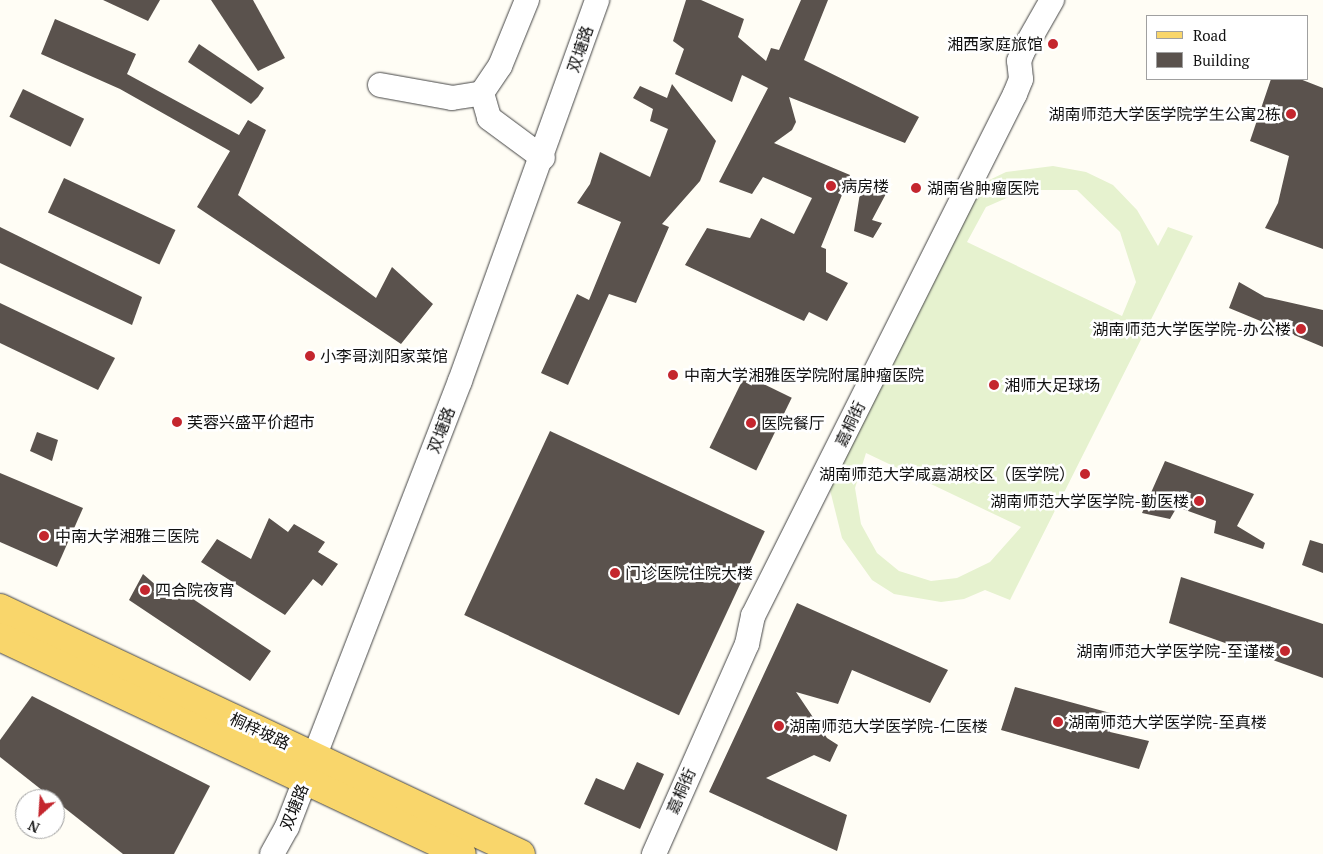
<!DOCTYPE html>
<meta charset="utf-8">
<style>
body{margin:0}
#map{position:relative;width:1323px;height:854px;overflow:hidden;background:#fffdf5;font-family:"PT Serif","Noto Sans SC",serif}
div>[style]{position:absolute}
.pitch>*{inset:0;background:#e6f2cf}
.building>*{inset:0;background:#5a524d;transform-origin:0 0}
.roads{filter:drop-shadow(0 0 1px #444) drop-shadow(0 0 1px #444)}
.minor>*{height:24px;margin:-12px;padding:0 12px;transform-origin:12px;border-radius:12px;background:#fff}
.major>*{height:28px;margin:-14px;padding:0 14px;transform-origin:14px;border-radius:14px;background:#f9d66b}
.dots>*{width:14px;height:14px;translate:-50% -50%;box-sizing:border-box;border:2px solid #fff;border-radius:50%}
span{translate:-50% -50%;white-space:nowrap;text-align:center;line-height:1.15;-webkit-text-stroke:5px #fff;paint-order:stroke}
.poi-label{font-size:16px;color:#111}
.right{translate:-100% -50%;text-align:right}
.left{translate:0 -50%;text-align:left}
.street-label{font-size:16px;color:#111}
.legend{position:absolute;left:1146px;top:15px;width:162px;height:65px;box-sizing:border-box;background:#fff;border:1px solid #a0a0a0;margin:0;padding:6px 9px;list-style:none;font-size:15px;color:#111}
.legend li{display:flex;align-items:center;gap:10px;height:25px}
.legend b{width:25px;border:1px solid #a0a0a0}
.north{position:absolute;left:15px;top:789px;width:50px;height:50px;box-sizing:border-box;background:#fff;border:1px solid #a0a0a0;border-radius:50%;rotate:206deg;font-size:14px;font-weight:700;line-height:20px;text-align:center;color:#111}
.north::after{content:'';display:block;margin:auto;width:18px;height:22px;background:#c4262e;clip-path:polygon(50% 0,100% 100%,50% 72%,0 100%)}
</style>
<div id="map">
<div class="pitch">
<div style="clip-path:polygon(evenodd,1053px 166px,1086px 172px,1113px 185px,1137px 210px,1158px 246px,1168px 227px,1193px 236px,1010px 600px,985px 590px,964px 599px,941px 602px,894px 594px,872px 580px,842px 538px,828px 482px,981px 184px,1006px 172px,1053px 166px,1025px 190px,1077px 190px,1120px 232px,1136px 282px,1122px 316px,967px 242px,986px 207px,1025px 190px,1053px 166px,866px 453px,1021px 527px,990px 562px,957px 578px,931px 581px,899px 571px,877px 553px,861px 524px,855px 488px,866px 453px)"></div>
</div>
<div class="building">
<div style="clip-path:polygon(103px 0,160px 0,148px 21px)"></div>
<div style="clip-path:polygon(211px 0,253px 0,285px 58px,258px 71px)"></div>
<div style="clip-path:polygon(686px 0,701px 0,744px 19px,738px 37px,766px 61px,771px 48px,779px 50px,801px 0,828px 0,804px 60px,919px 117px,905px 143px,789px 97px,796px 122px,792px 130px,774px 143px,850px 175px,821px 247px,826px 249px,826px 272px,848px 283px,827px 321px,809px 312px,804px 321px,685px 265px,707px 228px,750px 238px,761px 218px,794px 234px,812px 198px,763px 177px,752px 194px,719px 182px,768px 88px,742px 75px,732px 102px,675px 74px,684px 49px,673px 41px)"></div>
<div style="clip-path:polygon(55px 19px,136px 54px,127px 74px,239px 135px,248px 120px,266px 130px,238px 195px,376px 298px,392px 267px,433px 304px,401px 344px,197px 207px,230px 151px,120px 89px,41px 54px)"></div>
<div style="clip-path:polygon(199px 44px,264px 88px,258px 97px,251px 104px,188px 62px)"></div>
<div style="clip-path:polygon(1271px 79px,1300px 79px,1323px 88px,1323px 249px,1265px 228px,1278px 203px,1289px 156px,1250px 141px)"></div>
<div style="clip-path:polygon(672px 84px,716px 141px,700px 181px,662px 224px,669px 227px,636px 303px,609px 294px,568px 385px,541px 373px,577px 294px,589px 300px,621px 222px,577px 203px,590px 184px,600px 152px,650px 177px,668px 129px,650px 121px,653px 109px,633px 98px,640px 86px,667px 98px)"></div>
<div style="left:23px;top:89px;width:68px;height:31px;rotate:26deg"></div>
<div style="left:64px;top:178px;width:123px;height:38px;rotate:25deg"></div>
<div style="clip-path:polygon(862px 180px,888px 190px,872px 220px,882px 223px,873px 238px,854px 231px)"></div>
<div style="clip-path:polygon(0 227px,142px 297px,132px 325px,0 263px)"></div>
<div style="clip-path:polygon(1239px 282px,1265px 297px,1323px 310px,1323px 347px,1229px 308px)"></div>
<div style="clip-path:polygon(0 303px,115px 358px,98px 390px,0 343px)"></div>
<div style="left:745px;top:375px;width:52px;height:81px;rotate:26deg"></div>
<div style="left:550px;top:431px;width:237px;height:203px;rotate:25deg"></div>
<div style="clip-path:polygon(37px 432px,58px 440px,52px 461px,30px 451px)"></div>
<div style="clip-path:polygon(1165px 461px,1254px 494px,1237px 526px,1265px 543px,1263px 549px,1214px 533px,1216px 521px,1177px 507px,1170px 519px,1142px 513px)"></div>
<div style="clip-path:polygon(0 473px,83px 508px,57px 567px,0 542px)"></div>
<div style="clip-path:polygon(269px 518px,288px 532px,294px 524px,325px 542px,318px 552px,338px 564px,322px 586px,313px 579px,285px 615px,201px 562px,217px 539px,251px 559px)"></div>
<div style="clip-path:polygon(1310px 540px,1323px 544px,1323px 573px,1302px 565px)"></div>
<div style="clip-path:polygon(143px 574px,172px 599px,178px 589px,271px 651px,250px 681px,129px 600px)"></div>
<div style="clip-path:polygon(1181px 577px,1323px 624px,1323px 678px,1169px 623px)"></div>
<div style="clip-path:polygon(797px 603px,948px 670px,930px 703px,852px 670px,838px 704px,796px 692px,827px 738px,838px 745px,830px 762px,814px 755px,766px 778px,847px 815px,837px 851px,709px 792px)"></div>
<div style="clip-path:polygon(1015px 687px,1114px 714px,1110px 732px,1149px 741px,1139px 769px,1001px 730px)"></div>
<div style="clip-path:polygon(32px 696px,210px 786px,174px 854px,123px 854px,0 757px,0 740px)"></div>
<div style="clip-path:polygon(637px 762px,664px 774px,640px 829px,584px 804px,596px 778px,624px 790px)"></div>
</div>
<div class="roads">
<div class="minor">
<div style="left:527px;top:0;width:71px;rotate:112.2deg"></div>
<div style="left:500px;top:66px;width:32px;rotate:124deg"></div>
<div style="left:482px;top:93px;width:26px;rotate:74deg"></div>
<div style="left:489px;top:118px;width:67px;rotate:36.5deg"></div>
<div style="left:380px;top:85px;width:73px;rotate:10.2deg"></div>
<div style="left:452px;top:98px;width:30px;rotate:-9deg"></div>
<div style="left:272px;top:854px;width:31px;rotate:-61deg"></div>
<div style="left:287px;top:827px;width:478px;rotate:-68.8deg"></div>
<div style="left:460px;top:381px;width:405px;rotate:-70.2deg"></div>
<div style="left:654px;top:854px;width:230px;rotate:-66.1deg"></div>
<div style="left:747px;top:644px;width:29px;rotate:-78deg"></div>
<div style="left:753px;top:616px;width:584px;rotate:-63.35deg"></div>
<div style="left:1015px;top:94px;width:16px;rotate:-68deg"></div>
<div style="left:1021px;top:79px;width:18px;rotate:-96deg"></div>
<div style="left:1019px;top:61px;width:11px;rotate:-68deg"></div>
<div style="left:1023px;top:51px;width:59px;rotate:-60.4deg"></div>
</div>
<div class="major">
<div style="left:0;top:608px;width:576px;rotate:25.28deg"></div>
<div style="left:0;top:637px;width:510px;rotate:25.16deg"></div>
</div>
</div>
<div class="dots">
<div style="left:1053px;top:44px;background:#c4262e"></div>
<div style="left:1291px;top:114px;background:#c4262e"></div>
<div style="left:831px;top:186px;background:#c4262e"></div>
<div style="left:916px;top:188px;background:#c4262e"></div>
<div style="left:1301px;top:329px;background:#c4262e"></div>
<div style="left:310px;top:356px;background:#c4262e"></div>
<div style="left:673px;top:375px;background:#c4262e"></div>
<div style="left:994px;top:385px;background:#c4262e"></div>
<div style="left:177px;top:422px;background:#c4262e"></div>
<div style="left:751px;top:423px;background:#c4262e"></div>
<div style="left:1085px;top:474px;background:#c4262e"></div>
<div style="left:1199px;top:501px;background:#c4262e"></div>
<div style="left:44px;top:536px;background:#c4262e"></div>
<div style="left:615px;top:573px;background:#c4262e"></div>
<div style="left:145px;top:590px;background:#c4262e"></div>
<div style="left:1285px;top:651px;background:#c4262e"></div>
<div style="left:1058px;top:722px;background:#c4262e"></div>
<div style="left:779px;top:726px;background:#c4262e"></div>
</div>
<div class="poi-label">
<span class="right" style="left:1043px;top:44px">湘西家庭旅馆</span>
<span class="right" style="left:1281px;top:114px">湖南师范大学医学院学生公寓2栋</span>
<span class="left" style="left:841px;top:186px">病房楼</span>
<span class="left" style="left:927px;top:188px">湖南省肿瘤医院</span>
<span class="right" style="left:1291px;top:329px">湖南师范大学医学院-办公楼</span>
<span class="left" style="left:320px;top:356px">小李哥浏阳家菜馆</span>
<span class="left" style="left:684px;top:375px">中南大学湘雅医学院附属肿瘤医院</span>
<span class="left" style="left:1004px;top:385px">湘师大足球场</span>
<span class="left" style="left:187px;top:422px">芙蓉兴盛平价超市</span>
<span class="left" style="left:761px;top:423px">医院餐厅</span>
<span class="right" style="left:1075px;top:474px">湖南师范大学咸嘉湖校区（医学院）</span>
<span class="right" style="left:1189px;top:501px">湖南师范大学医学院-勤医楼</span>
<span class="left" style="left:55px;top:536px">中南大学湘雅三医院</span>
<span class="left" style="left:625px;top:573px">门诊医院住院大楼</span>
<span class="left" style="left:155px;top:590px">四合院夜宵</span>
<span class="right" style="left:1275px;top:651px">湖南师范大学医学院-至谨楼</span>
<span class="left" style="left:1068px;top:722px">湖南师范大学医学院-至真楼</span>
<span class="left" style="left:789px;top:726px">湖南师范大学医学院-仁医楼</span>
</div>
<div class="street-label">
<span style="left:580px;top:49px;rotate:-71deg">双塘路</span>
<span style="left:850px;top:424px;rotate:-64deg">嘉桐街</span>
<span style="left:441px;top:430px;rotate:-69deg">双塘路</span>
<span style="left:260px;top:731px;rotate:25deg">桐梓坡路</span>
<span style="left:681px;top:791px;rotate:-66deg">嘉桐街</span>
<span style="left:294px;top:807px;rotate:-68deg">双塘路</span>
</div>
<ul class="legend">
<li><b style="height:6px;background:#f9d66b"></b>Road</li>
<li><b style="height:14px;background:#5a524d"></b>Building</li>
</ul>
<div class="north">N</div>
</div>
